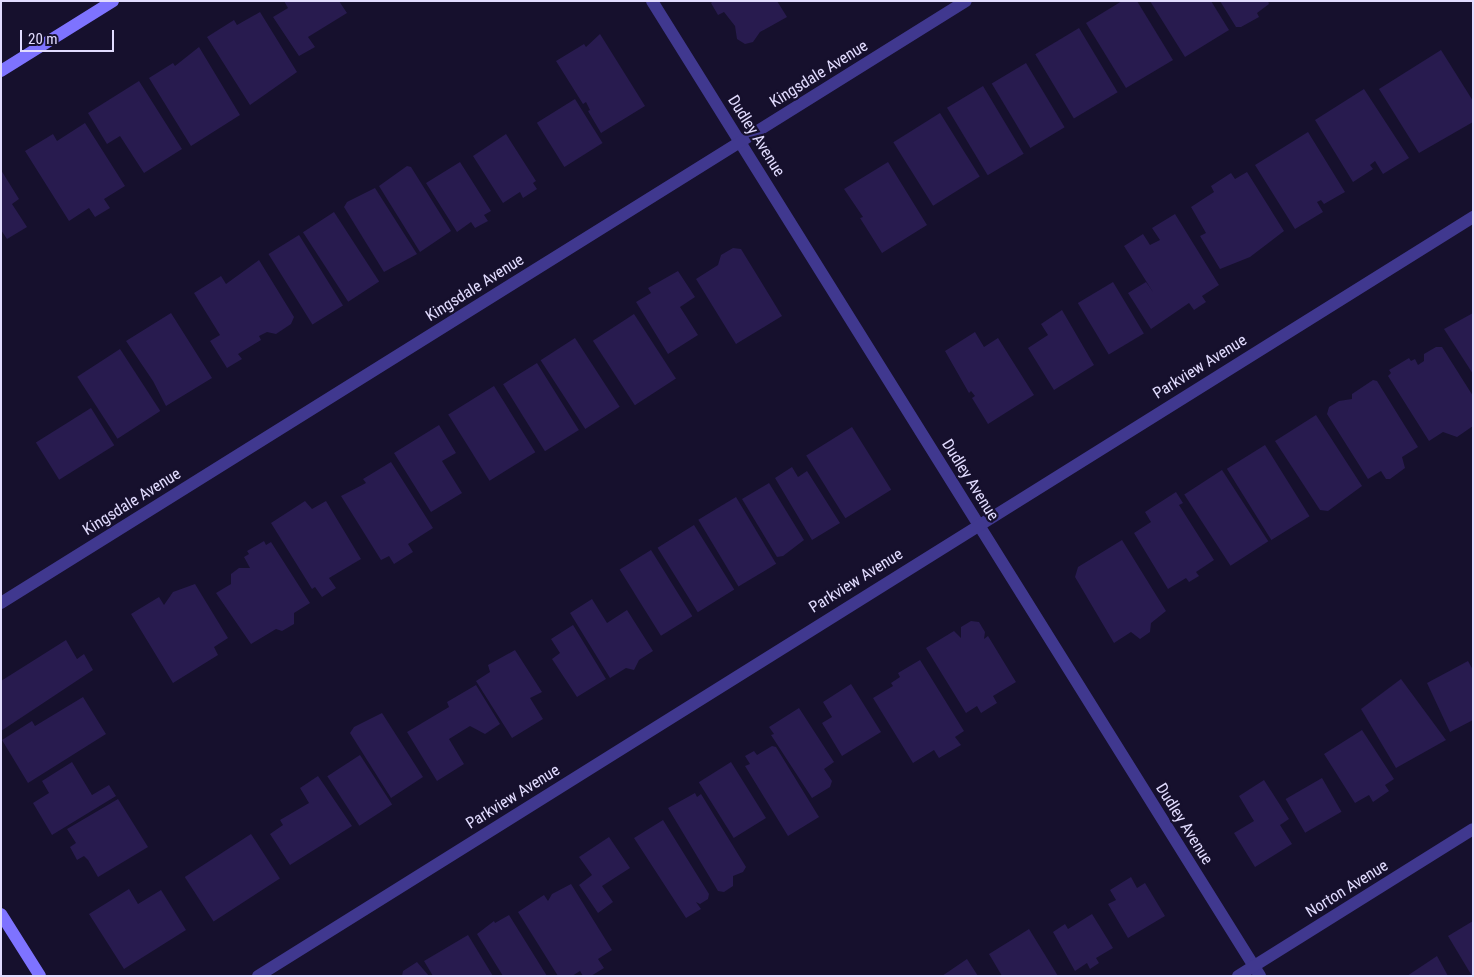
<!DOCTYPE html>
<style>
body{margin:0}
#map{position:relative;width:1474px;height:977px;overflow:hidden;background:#16102d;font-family:"Roboto Condensed",sans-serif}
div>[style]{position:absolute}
.building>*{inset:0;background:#281b4f;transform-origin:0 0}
.street>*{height:12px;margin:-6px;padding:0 6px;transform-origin:6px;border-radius:6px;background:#40388f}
.secondary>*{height:12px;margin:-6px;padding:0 6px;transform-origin:6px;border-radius:6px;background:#7e73ff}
span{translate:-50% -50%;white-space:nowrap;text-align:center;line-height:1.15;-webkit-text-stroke:4.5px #16102d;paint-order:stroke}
.street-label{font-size:16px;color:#e2dcff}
.frame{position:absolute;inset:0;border:2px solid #e2dcff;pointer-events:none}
.scale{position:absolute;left:20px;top:30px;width:94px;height:22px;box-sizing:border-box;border:2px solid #e2dcff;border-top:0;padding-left:6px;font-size:15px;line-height:18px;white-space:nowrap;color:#e2dcff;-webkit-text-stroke:4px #16102d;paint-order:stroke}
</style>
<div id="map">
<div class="building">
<div style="clip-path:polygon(284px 1px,339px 1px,347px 13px,308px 37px,315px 47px,299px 56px,273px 17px,288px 8px)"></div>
<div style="clip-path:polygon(713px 1px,777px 1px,787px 17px,760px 32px,753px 42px,745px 44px,737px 39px,735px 26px,724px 12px,718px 15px,711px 3px)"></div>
<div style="clip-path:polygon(1122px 1px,1137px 1px,1173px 60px,1126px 88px,1086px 23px)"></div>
<div style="clip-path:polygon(1150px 1px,1211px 1px,1229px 30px,1185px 57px)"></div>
<div style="clip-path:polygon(1220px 1px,1268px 1px,1269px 4px,1257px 13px,1259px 17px,1241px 27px,1236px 27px)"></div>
<div style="clip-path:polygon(260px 12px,297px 72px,250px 105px,207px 37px,234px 20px,237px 25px)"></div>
<div style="left:1079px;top:28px;width:75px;height:51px;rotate:59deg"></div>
<div style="clip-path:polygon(600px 34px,645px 106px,601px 133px,588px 111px,590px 110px,586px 102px,583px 104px,556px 61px,584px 44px,586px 47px)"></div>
<div style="clip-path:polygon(199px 47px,240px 115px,191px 146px,149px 78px,173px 63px,175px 66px)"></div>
<div style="clip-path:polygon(1441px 50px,1473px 101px,1473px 122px,1419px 153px,1379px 89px)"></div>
<div style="left:1026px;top:63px;width:75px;height:40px;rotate:59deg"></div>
<div style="clip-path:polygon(139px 81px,182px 149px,144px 173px,120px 136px,107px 144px,88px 113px)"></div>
<div style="left:983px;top:86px;width:79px;height:42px;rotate:59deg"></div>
<div style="clip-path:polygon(1364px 89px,1409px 158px,1383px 174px,1375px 161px,1370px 165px,1373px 169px,1353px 182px,1315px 120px)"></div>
<div style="left:575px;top:99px;width:52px;height:45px;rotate:58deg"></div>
<div style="left:940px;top:113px;width:75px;height:55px;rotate:58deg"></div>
<div style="clip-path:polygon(85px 123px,125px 186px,104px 199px,110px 208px,95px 217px,89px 208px,69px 221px,25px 151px,53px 134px,57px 141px)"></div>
<div style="clip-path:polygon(1308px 132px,1345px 192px,1324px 204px,1321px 200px,1317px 202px,1323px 212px,1295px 229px,1255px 165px)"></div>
<div style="clip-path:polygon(506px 134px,536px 181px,533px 183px,537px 189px,523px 198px,520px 192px,503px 203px,473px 156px)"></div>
<div style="clip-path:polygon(460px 162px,491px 211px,484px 215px,488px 221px,475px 228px,471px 222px,457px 232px,426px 183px)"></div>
<div style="clip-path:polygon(888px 162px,927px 225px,882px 253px,860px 218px,863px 217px,844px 189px)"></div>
<div style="clip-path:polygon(407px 166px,411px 167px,451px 231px,420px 252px,379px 186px)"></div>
<div style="clip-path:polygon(1px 170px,19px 199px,12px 204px,27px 227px,7px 239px,1px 230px)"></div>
<div style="clip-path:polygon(1247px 172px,1284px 231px,1250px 257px,1220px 269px,1200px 236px,1206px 233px,1191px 207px,1214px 192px,1211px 186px,1231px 173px,1235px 179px)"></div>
<div style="clip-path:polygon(375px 188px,417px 254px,384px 272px,344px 207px,347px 202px)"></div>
<div style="left:334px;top:212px;width:83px;height:37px;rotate:57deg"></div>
<div style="clip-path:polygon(1175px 214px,1219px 285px,1202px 296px,1206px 302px,1194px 310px,1189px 303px,1151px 329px,1128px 293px,1146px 282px,1153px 292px,1124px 246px,1143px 234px,1150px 245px,1160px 240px,1152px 228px)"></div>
<div style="left:299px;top:235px;width:83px;height:36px;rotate:58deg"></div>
<div style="clip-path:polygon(733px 248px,741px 249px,782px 316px,736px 344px,696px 279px,718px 265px,721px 255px)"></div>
<div style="clip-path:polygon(259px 260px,294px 317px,291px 324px,276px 334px,267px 332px,259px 336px,261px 340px,238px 354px,242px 359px,227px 368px,210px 341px,220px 335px,194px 293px,221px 276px,226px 284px)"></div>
<div style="clip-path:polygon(678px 271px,695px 297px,680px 307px,698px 335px,668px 354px,636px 302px,651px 293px,648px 288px)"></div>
<div style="left:1113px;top:282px;width:60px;height:41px;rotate:59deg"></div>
<div style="clip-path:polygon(1062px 310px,1094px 365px,1054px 390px,1028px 348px,1048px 335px,1041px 324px)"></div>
<div style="clip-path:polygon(171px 313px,212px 378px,166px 406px,153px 381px,126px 341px)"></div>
<div style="clip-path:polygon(1473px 313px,1473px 374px,1444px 329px)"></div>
<div style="left:634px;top:314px;width:77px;height:49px;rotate:57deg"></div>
<div style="clip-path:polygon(975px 332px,984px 347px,998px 338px,1034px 395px,988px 424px,972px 398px,975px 396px,971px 391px,969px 393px,945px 351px)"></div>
<div style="left:575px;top:338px;width:82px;height:41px;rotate:57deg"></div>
<div style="clip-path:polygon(1436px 347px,1442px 347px,1473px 396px,1473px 426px,1457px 437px,1443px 432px,1429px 441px,1388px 376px,1391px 373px,1389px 370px,1409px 358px,1411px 361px,1415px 359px,1418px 365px,1424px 361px,1424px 354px)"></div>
<div style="left:120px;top:349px;width:74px;height:51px;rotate:57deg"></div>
<div style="left:537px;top:363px;width:79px;height:40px;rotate:58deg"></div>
<div style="clip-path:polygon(1373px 380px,1377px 381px,1418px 447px,1402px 457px,1405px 468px,1390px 479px,1386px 479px,1381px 471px,1368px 479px,1327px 414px,1329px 407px,1339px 401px,1352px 399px,1352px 394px)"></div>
<div style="left:494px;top:386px;width:78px;height:54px;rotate:58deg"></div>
<div style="left:91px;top:408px;width:44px;height:65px;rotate:58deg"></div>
<div style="clip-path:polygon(1316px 415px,1362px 486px,1328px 511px,1320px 510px,1275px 441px)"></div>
<div style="clip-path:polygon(439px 425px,456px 453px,442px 461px,462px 493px,431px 512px,394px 453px)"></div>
<div style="left:852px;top:427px;width:74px;height:54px;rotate:58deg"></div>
<div style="left:1265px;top:445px;width:84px;height:45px;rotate:58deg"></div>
<div style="clip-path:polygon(391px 462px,433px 528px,408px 544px,413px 552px,394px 564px,389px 556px,381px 560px,341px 496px,366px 483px,363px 479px)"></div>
<div style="clip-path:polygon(792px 467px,798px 477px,807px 471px,840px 523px,812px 540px,775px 478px)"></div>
<div style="left:1222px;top:470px;width:85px;height:45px;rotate:57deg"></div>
<div style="clip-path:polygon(769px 483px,804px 540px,783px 556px,777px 557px,742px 499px)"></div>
<div style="clip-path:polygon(1176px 492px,1183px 503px,1179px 505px,1214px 560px,1196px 572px,1199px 576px,1189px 582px,1186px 578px,1168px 589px,1134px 533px,1151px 522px,1145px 512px)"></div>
<div style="left:736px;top:497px;width:78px;height:44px;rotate:59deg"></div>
<div style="clip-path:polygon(305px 501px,312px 509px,326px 501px,361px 559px,329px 578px,336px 588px,322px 597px,315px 587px,312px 589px,271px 523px)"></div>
<div style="left:694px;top:525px;width:76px;height:43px;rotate:58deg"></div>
<div style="clip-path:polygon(1122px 540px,1166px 611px,1151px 623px,1150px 632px,1140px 639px,1131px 632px,1114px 643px,1075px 577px,1078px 567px)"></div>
<div style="clip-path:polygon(264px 541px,266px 545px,271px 542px,310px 603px,294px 613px,294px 624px,282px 631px,276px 629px,251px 644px,216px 593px,231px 584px,231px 574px,239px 568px,250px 568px,244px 557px,249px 554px,247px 551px)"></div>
<div style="left:651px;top:550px;width:78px;height:37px;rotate:58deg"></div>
<div style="clip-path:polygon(195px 584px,228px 638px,214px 647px,218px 655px,173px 683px,131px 614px,159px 597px,164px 605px,173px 592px)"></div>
<div style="clip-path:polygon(592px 599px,607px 623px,627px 610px,653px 651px,639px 660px,634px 670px,626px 668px,610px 678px,570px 613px)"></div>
<div style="clip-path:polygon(971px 621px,979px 622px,985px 632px,984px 639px,988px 636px,1016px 682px,993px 696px,997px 703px,981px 713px,977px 706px,966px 713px,926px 648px,954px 631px,961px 638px,961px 627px)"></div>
<div style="clip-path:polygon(573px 625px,606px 679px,577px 697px,552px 659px,560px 653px,551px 639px)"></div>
<div style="clip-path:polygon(66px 640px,77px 659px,84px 654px,93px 670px,1px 731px,1px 681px)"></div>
<div style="clip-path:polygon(515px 650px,542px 692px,530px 698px,543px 719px,512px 738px,476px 681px,490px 672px,488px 665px)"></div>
<div style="clip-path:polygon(920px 660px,964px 731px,955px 737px,961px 745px,939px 758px,934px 750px,913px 763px,873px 698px,893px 686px,891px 683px,900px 677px,898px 673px)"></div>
<div style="clip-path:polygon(1468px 661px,1473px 670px,1473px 720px,1450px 732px,1427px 683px)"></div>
<div style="clip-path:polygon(1401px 679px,1446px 740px,1396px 768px,1361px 709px)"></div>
<div style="clip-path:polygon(851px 684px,881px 732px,842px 756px,822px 723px,832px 717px,823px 702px)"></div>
<div style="clip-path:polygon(476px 685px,500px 724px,485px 734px,470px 726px,449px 739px,464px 764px,437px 781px,407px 732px,449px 707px,447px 702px)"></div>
<div style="clip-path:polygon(83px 697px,106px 734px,28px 783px,2px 740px,32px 721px,35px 726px)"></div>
<div style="clip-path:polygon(799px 708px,834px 762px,824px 769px,832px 781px,830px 787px,812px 798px,771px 735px,774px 734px,769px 727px)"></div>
<div style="clip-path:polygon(382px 713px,423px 777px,391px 798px,350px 733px,354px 727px)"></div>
<div style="clip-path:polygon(1362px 730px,1394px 779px,1385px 785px,1389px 791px,1373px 802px,1369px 795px,1355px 803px,1324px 754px)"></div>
<div style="clip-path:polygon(772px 746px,776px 747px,819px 817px,788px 836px,745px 766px,750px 764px,745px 756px,754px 751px,757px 755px)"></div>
<div style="left:360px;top:755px;width:59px;height:39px;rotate:57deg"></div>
<div style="clip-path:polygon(72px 762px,92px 795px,109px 785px,116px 796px,52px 835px,33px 803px,49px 793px,42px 781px)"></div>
<div style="left:731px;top:762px;width:66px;height:38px;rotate:58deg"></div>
<div style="clip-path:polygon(318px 776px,352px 826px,290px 865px,270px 834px,283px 825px,280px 820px,309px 803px,300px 788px)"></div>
<div style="left:1322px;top:778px;width:39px;height:42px;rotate:60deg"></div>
<div style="clip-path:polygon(1264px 780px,1289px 819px,1280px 825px,1292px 844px,1255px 867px,1234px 833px,1254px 821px,1239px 796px)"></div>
<div style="clip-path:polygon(695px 793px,697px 797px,701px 794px,746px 867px,743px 872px,733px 876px,733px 886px,724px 892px,718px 891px,668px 808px)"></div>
<div style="clip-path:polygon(118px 799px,148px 847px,98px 877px,88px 860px,84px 856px,77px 860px,70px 847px,76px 843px,67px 829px)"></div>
<div style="clip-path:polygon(663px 820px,709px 894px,708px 899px,700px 904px,696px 902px,701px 909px,686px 918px,634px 838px)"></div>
<div style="left:251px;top:834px;width:53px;height:79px;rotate:57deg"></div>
<div style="clip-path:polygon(609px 837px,630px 868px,602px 886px,613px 902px,598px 913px,579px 885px,592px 875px,579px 857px)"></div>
<div style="clip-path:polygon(1131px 877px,1137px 888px,1145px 883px,1165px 916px,1128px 938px,1108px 904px,1116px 900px,1110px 890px)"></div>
<div style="clip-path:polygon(571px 884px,612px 950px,598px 959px,604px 968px,591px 976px,583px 976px,580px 971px,572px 976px,558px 976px,518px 912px,544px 895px,548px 901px,552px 894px)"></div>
<div style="clip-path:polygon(129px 889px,138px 904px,161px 890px,186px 930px,124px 969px,89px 914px)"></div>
<div style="clip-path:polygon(1092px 914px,1113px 948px,1096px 958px,1099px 963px,1090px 969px,1087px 963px,1075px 971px,1053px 932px,1065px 924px,1068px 929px)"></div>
<div style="clip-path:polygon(509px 915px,547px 976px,503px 976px,477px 934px,494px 921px,495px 923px)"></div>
<div style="clip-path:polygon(1473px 921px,1473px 976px,1472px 976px,1448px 936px)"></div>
<div style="clip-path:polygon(1029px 929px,1058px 976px,1002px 976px,989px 954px)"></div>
<div style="clip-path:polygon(468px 935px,493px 976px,433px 976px,424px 961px)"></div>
<div style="clip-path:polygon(1437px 956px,1448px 976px,1407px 976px)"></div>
<div style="clip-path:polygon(967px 959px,978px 976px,942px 976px)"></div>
<div style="clip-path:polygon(417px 962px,429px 976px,402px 976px,403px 971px)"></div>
</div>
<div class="street">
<div style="left:652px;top:1px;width:1149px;rotate:58.05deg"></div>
<div style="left:1px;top:603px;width:1137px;rotate:-31.96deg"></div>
<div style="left:258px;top:976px;width:1433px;rotate:-31.99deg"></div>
<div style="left:1238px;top:976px;width:277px;rotate:-32deg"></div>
</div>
<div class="secondary">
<div style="left:1px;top:71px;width:132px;rotate:-32deg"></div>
<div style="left:1px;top:914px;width:73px;rotate:57.8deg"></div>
</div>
<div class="street-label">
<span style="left:819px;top:74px;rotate:-32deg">Kingsdale Avenue</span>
<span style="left:756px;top:136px;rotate:58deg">Dudley Avenue</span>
<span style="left:475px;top:288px;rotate:-32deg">Kingsdale Avenue</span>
<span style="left:1200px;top:367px;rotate:-32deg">Parkview Avenue</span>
<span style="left:970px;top:480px;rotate:58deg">Dudley Avenue</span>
<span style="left:132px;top:502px;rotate:-32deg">Kingsdale Avenue</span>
<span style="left:856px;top:581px;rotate:-32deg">Parkview Avenue</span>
<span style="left:513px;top:797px;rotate:-32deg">Parkview Avenue</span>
<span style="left:1184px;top:824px;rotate:58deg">Dudley Avenue</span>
<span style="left:1347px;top:889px;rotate:-32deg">Norton Avenue</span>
</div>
<div class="frame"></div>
<div class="scale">20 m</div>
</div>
